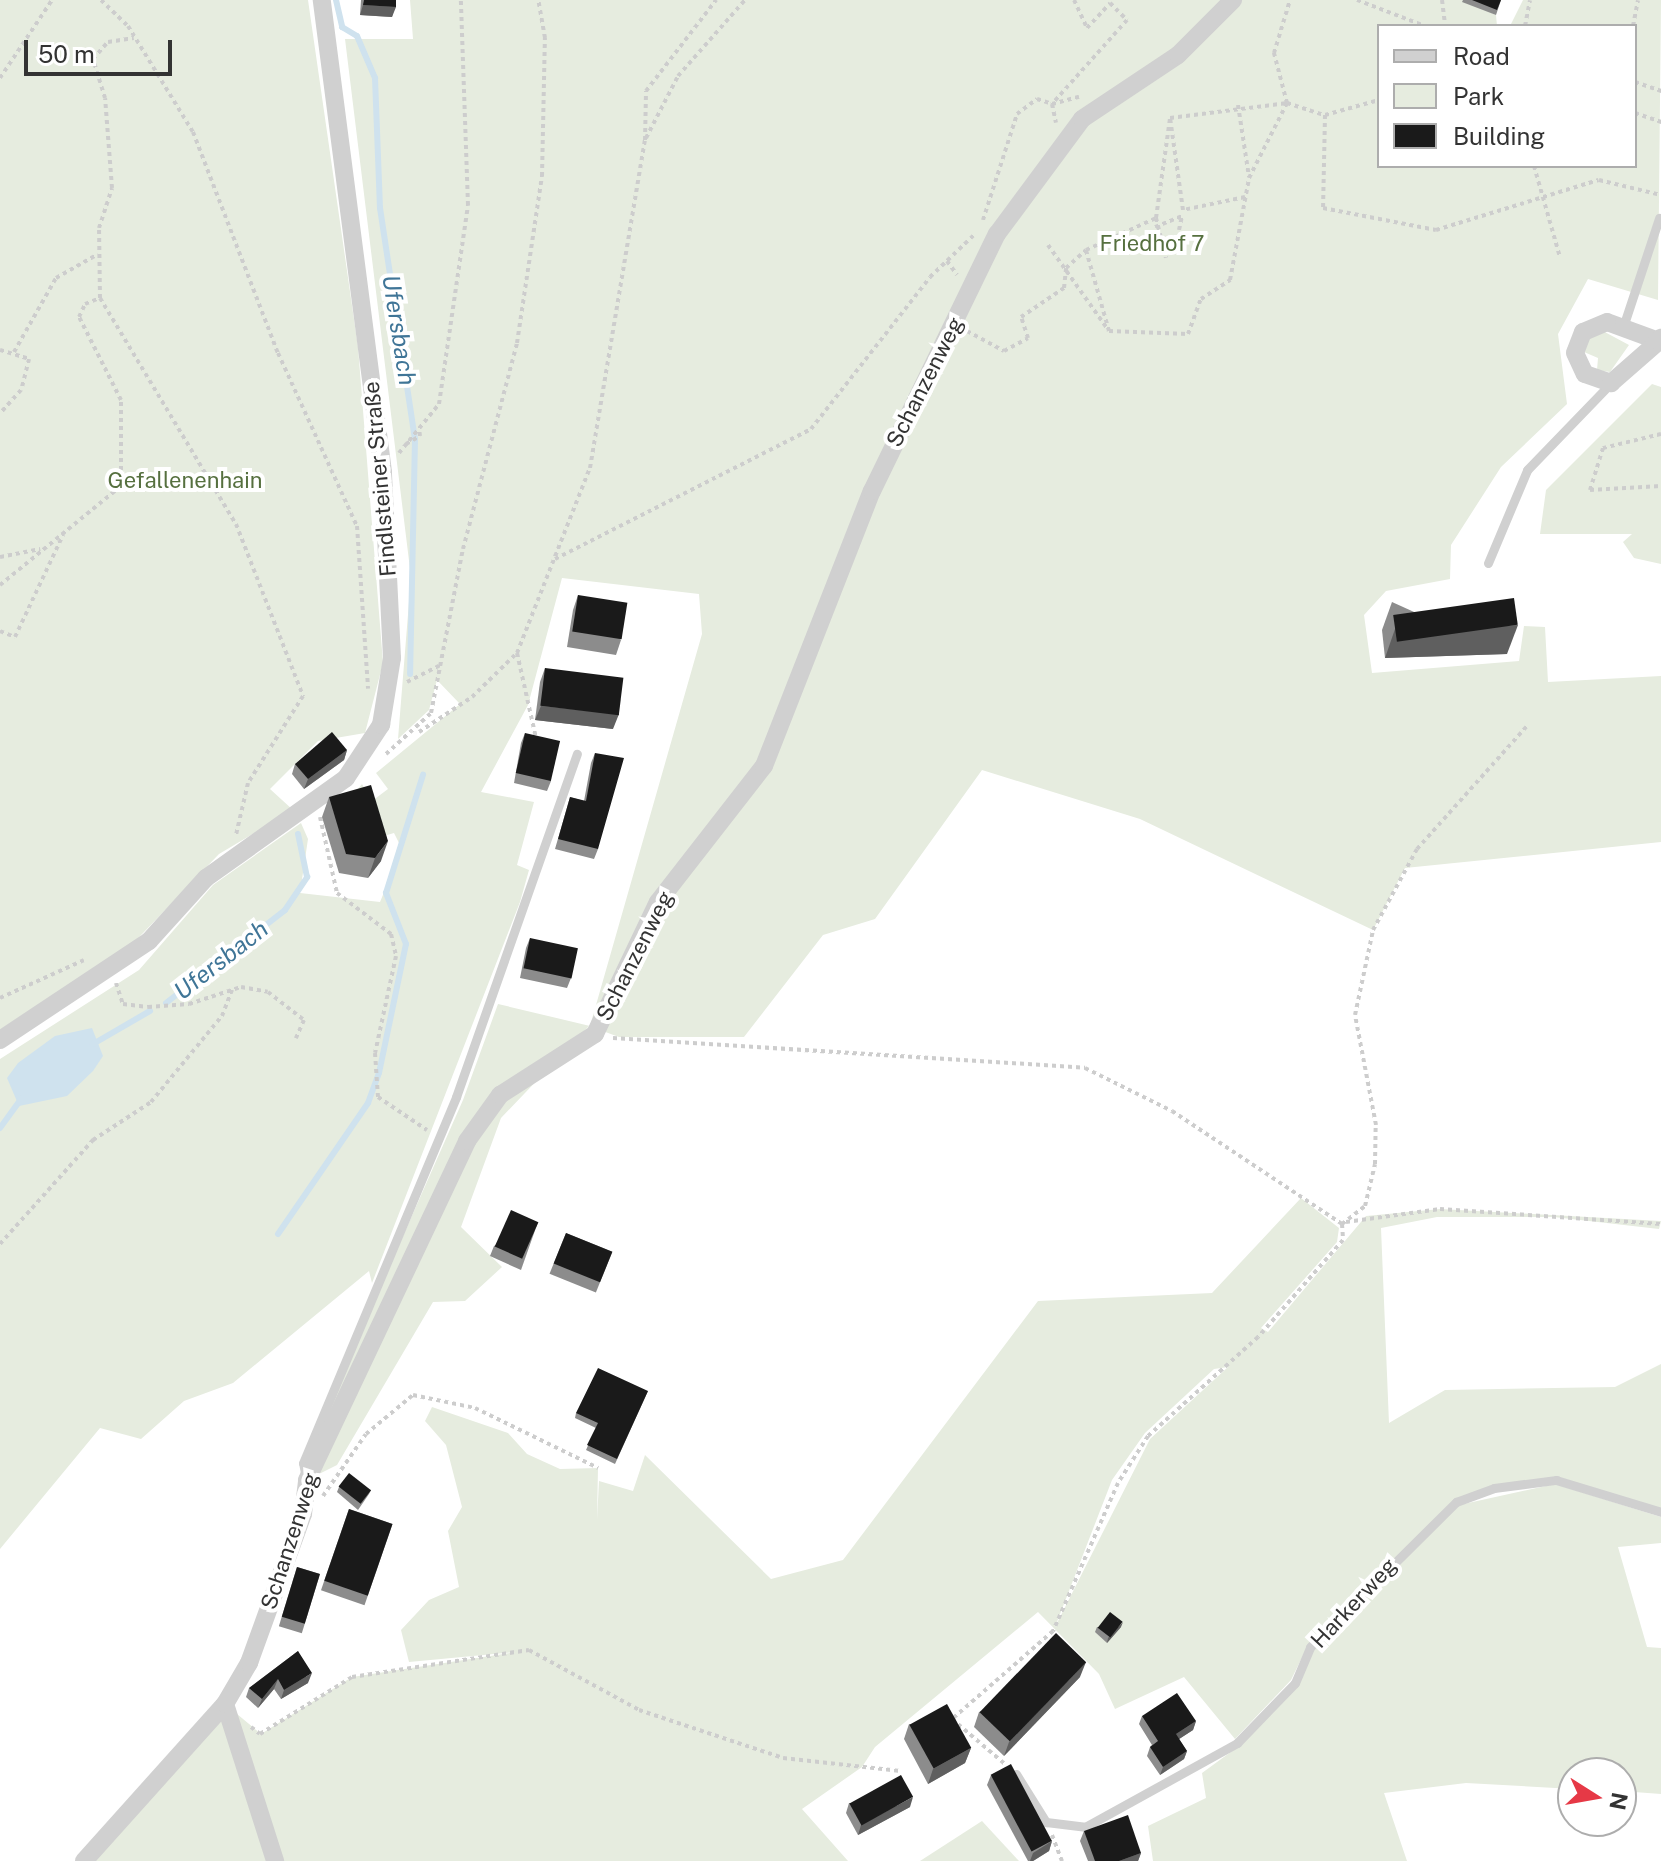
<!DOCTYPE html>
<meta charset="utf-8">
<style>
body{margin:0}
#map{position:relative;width:1661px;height:1861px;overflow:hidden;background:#fff;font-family:"Public Sans",sans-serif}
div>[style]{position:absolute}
.green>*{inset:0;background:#e6ecdf}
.water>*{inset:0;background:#cfe2ee}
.stream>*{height:6px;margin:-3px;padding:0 3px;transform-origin:3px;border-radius:3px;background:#cfe2ee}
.path>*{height:4px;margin-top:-2px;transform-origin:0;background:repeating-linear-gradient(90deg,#cdcdcd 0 4px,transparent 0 8px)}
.lane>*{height:9px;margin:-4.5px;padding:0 4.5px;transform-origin:4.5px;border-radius:4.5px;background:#d0d0d0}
.street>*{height:18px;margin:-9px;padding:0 9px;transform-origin:9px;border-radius:9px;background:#d0d0d0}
.wall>*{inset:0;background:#8c8c8c;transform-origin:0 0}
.shaded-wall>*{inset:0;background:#5f5f5f}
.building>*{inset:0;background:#1a1a1a;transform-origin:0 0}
span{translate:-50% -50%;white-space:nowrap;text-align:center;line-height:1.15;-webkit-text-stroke:8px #fff;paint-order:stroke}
.park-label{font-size:22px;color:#56703f}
.street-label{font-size:22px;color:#333}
.water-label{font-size:24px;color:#3f7597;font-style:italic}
.legend{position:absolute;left:1377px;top:24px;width:260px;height:144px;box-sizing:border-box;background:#fff;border:2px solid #adadad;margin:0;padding:10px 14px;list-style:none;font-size:24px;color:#333}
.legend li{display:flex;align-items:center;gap:16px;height:40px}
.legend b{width:40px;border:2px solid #adadad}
.north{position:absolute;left:1557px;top:1757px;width:80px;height:80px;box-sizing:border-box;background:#fff;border:2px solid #adadad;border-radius:50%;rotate:101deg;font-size:22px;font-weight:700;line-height:32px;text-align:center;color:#333}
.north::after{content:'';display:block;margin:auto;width:28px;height:36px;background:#e63946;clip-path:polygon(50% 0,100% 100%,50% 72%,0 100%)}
.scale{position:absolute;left:24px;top:40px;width:148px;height:36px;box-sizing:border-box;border:4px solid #333;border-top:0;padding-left:10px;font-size:24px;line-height:28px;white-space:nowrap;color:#333;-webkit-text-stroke:6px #fff;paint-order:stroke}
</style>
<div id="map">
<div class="green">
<div style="clip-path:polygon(0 0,308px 0,358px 347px,383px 663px,365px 733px,318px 741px,270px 789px,293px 810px,219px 854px,120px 957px,0 1033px)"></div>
<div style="clip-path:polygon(410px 0,1463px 0,1496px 15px,1497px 26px,1379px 26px,1379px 166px,1635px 166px,1635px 26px,1510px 26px,1523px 0,1661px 0,1658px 300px,1588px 279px,1558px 334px,1567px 404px,1501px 467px,1451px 545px,1450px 579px,1386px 591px,1364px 615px,1372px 673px,1519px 661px,1524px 626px,1545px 627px,1548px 682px,1661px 676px,1661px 842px,1405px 868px,1373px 930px,1140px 819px,982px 770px,875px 919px,823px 935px,744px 1037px,619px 1037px,589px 1026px,501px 1118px,461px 1227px,502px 1267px,465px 1301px,433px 1302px,337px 1465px,307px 1480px,303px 1463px,463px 1100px,498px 1004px,590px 1026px,702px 634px,699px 594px,562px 578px,528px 705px,481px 792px,534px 802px,517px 865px,529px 870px,520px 902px,372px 1283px,369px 1271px,233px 1383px,184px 1401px,141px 1439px,100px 1428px,0 1549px,0 1059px,139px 970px,213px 885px,301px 823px,308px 839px,300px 893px,380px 902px,402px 849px,394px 833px,377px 838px,357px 790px,362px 784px,372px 801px,388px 789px,376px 773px,460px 704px,437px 680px,429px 710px,398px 739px,411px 577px,345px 39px,413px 39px)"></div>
<div style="clip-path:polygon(1601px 330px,1629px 345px,1610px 372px,1597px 370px,1598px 358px,1584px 352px,1586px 340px)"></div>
<div style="clip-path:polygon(1652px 384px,1661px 387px,1661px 564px,1634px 558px,1623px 542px,1632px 534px,1540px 534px,1546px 490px)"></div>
<div style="clip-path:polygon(evenodd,1301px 1198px,1339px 1228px,1337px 1242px,1261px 1328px,1268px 1332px,1366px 1216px,1440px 1209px,1661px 1221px,1659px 1229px,1554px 1217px,1437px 1217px,1381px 1228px,1389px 1423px,1445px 1390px,1615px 1387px,1661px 1364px,1661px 1509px,1555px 1477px,1455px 1499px,1308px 1645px,1291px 1680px,1235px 1739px,1184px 1677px,1115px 1709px,1099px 1674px,1038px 1612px,875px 1747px,862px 1767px,802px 1809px,848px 1861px,280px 1861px,225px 1704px,261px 1734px,352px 1677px,516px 1652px,409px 1662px,401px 1630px,429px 1600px,459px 1587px,448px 1531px,462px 1507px,446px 1445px,425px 1421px,432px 1407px,508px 1433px,527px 1454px,560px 1469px,598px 1468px,597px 1520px,599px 1481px,633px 1491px,645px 1455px,771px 1579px,843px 1560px,1038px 1301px,1212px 1293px,1301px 1198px,1228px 1367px,1150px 1439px,1055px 1627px,1112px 1480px,1145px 1433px,1214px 1369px,1228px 1367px)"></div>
<div style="clip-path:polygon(1555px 1484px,1661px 1517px,1661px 1543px,1618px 1547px,1647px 1647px,1661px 1648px,1661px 1794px,1621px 1791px,1621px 1773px,1573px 1773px,1573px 1789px,1466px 1783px,1384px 1793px,1407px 1861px,1153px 1861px,1148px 1826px,1206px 1798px,1202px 1773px,1239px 1746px,1297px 1684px,1314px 1648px,1459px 1505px)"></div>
<div style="clip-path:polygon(223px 1704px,274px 1861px,85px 1861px)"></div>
<div style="clip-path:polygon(982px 1821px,1019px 1861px,920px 1861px)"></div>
</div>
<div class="water">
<div style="clip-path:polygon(92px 1028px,103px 1056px,93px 1071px,67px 1096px,19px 1106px,7px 1078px,18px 1063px,55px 1036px)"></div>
</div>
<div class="stream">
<div style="left:336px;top:0;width:28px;rotate:77deg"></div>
<div style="left:342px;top:27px;width:17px;rotate:31deg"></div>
<div style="left:357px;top:36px;width:46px;rotate:66.8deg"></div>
<div style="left:375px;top:78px;width:130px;rotate:87.8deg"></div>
<div style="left:380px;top:208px;width:234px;rotate:81.4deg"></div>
<div style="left:415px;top:439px;width:235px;rotate:91.2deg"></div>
<div style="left:166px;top:1003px;width:151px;rotate:-38deg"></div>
<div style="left:285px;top:910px;width:40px;rotate:-56deg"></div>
<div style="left:307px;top:877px;width:44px;rotate:-101.8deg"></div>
<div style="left:93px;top:1044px;width:66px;rotate:-30.1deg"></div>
<div style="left:0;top:1128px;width:36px;rotate:-54deg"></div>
<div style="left:278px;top:1234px;width:159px;rotate:-55.5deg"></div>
<div style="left:368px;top:1103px;width:32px;rotate:-70deg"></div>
<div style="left:379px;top:1073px;width:132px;rotate:-78.2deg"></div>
<div style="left:406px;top:944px;width:55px;rotate:-111.4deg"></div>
<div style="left:386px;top:893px;width:124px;rotate:-72.6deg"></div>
</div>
<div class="path">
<div style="left:101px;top:0;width:37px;rotate:44deg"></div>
<div style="left:128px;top:26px;width:124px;rotate:58.5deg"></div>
<div style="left:193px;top:132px;width:237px;rotate:69deg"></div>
<div style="left:278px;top:353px;width:190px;rotate:65.5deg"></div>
<div style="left:357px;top:526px;width:163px;rotate:86.1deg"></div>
<div style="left:1074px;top:0;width:31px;rotate:65deg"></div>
<div style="left:1087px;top:28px;width:34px;rotate:-47deg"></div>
<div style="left:1110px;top:3px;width:24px;rotate:45deg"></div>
<div style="left:1127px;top:20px;width:113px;rotate:131.8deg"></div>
<div style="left:1052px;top:104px;width:28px;rotate:-15deg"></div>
<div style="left:1357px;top:0;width:73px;rotate:20.9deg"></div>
<div style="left:1442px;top:0;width:26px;rotate:83deg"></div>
<div style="left:1503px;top:25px;width:1px;rotate:90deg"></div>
<div style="left:1525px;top:26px;width:26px;rotate:-79deg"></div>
<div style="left:1633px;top:26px;width:26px;rotate:-79deg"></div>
<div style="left:0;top:78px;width:94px;rotate:-56.3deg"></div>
<div style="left:1635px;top:82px;width:28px;rotate:19deg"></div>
<div style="left:1238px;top:105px;width:73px;rotate:81.3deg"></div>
<div style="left:1635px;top:113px;width:28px;rotate:19deg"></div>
<div style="left:1325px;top:115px;width:56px;rotate:-15.5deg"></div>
<div style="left:646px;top:138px;width:70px;rotate:-62.7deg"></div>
<div style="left:678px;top:76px;width:101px;rotate:-48.6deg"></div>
<div style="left:1534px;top:166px;width:95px;rotate:74.1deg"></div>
<div style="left:1245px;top:197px;width:63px;rotate:168.2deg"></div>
<div style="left:1183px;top:210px;width:93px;rotate:-98deg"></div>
<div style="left:1170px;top:118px;width:118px;rotate:-7.3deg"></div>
<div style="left:1287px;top:103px;width:40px;rotate:18deg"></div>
<div style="left:1325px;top:115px;width:93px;rotate:91.2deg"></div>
<div style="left:1323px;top:208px;width:115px;rotate:11deg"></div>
<div style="left:1436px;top:230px;width:170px;rotate:-17.1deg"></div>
<div style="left:1599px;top:180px;width:64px;rotate:13.6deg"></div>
<div style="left:1156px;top:218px;width:41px;rotate:76deg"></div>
<div style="left:983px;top:220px;width:111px;rotate:-72.2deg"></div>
<div style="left:1017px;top:114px;width:25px;rotate:-37deg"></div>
<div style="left:1037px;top:99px;width:16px;rotate:18deg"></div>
<div style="left:1052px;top:104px;width:19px;rotate:78deg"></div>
<div style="left:1155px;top:227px;width:29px;rotate:-22deg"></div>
<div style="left:1179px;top:230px;width:14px;rotate:-78deg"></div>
<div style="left:1048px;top:245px;width:105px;rotate:54.7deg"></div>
<div style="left:1109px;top:331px;width:84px;rotate:-105.9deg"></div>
<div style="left:1086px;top:250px;width:77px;rotate:-24.6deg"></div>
<div style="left:1156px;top:218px;width:101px;rotate:-82deg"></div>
<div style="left:947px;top:261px;width:17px;rotate:54deg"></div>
<div style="left:100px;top:298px;width:70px;rotate:-90.8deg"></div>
<div style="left:99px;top:228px;width:42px;rotate:-72deg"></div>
<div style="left:112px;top:188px;width:90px;rotate:-94.4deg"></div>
<div style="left:105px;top:98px;width:41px;rotate:-107.1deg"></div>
<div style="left:93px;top:59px;width:23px;rotate:-49deg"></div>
<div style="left:108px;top:42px;width:26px;rotate:-9deg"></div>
<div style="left:967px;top:331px;width:42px;rotate:28.4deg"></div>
<div style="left:1004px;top:351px;width:27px;rotate:-28deg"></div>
<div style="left:1028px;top:338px;width:22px;rotate:-108deg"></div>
<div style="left:1021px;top:317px;width:52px;rotate:-34deg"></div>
<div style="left:1064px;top:288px;width:20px;rotate:-84deg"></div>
<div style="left:1066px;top:268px;width:27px;rotate:-42deg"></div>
<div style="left:1109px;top:331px;width:79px;rotate:2.2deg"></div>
<div style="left:1188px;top:334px;width:37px;rotate:-70deg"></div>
<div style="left:1201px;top:299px;width:35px;rotate:-33deg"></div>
<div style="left:1230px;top:280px;width:104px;rotate:-79.4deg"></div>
<div style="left:1249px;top:178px;width:84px;rotate:-63.1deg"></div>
<div style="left:1287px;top:103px;width:52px;rotate:-104.6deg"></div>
<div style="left:1274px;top:53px;width:55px;rotate:-73.2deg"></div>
<div style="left:0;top:350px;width:30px;rotate:17deg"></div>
<div style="left:29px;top:359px;width:32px;rotate:104deg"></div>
<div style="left:21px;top:390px;width:31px;rotate:132deg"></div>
<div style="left:14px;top:352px;width:85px;rotate:-60.4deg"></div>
<div style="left:56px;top:278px;width:48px;rotate:-29.7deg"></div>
<div style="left:1661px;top:434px;width:60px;rotate:166.4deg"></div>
<div style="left:1603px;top:448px;width:44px;rotate:107.2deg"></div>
<div style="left:1590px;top:490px;width:71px;rotate:-3.2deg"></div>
<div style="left:406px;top:444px;width:16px;rotate:-30deg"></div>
<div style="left:420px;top:436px;width:8px;rotate:-97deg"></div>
<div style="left:399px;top:453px;width:63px;rotate:-50.8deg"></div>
<div style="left:439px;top:404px;width:201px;rotate:-81.7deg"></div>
<div style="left:468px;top:205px;width:205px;rotate:-92deg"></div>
<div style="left:0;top:557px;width:41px;rotate:-11.3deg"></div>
<div style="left:555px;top:559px;width:287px;rotate:-26.9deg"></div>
<div style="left:811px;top:429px;width:193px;rotate:-51.9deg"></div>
<div style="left:930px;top:277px;width:62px;rotate:-43.7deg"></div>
<div style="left:0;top:585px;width:156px;rotate:-39.3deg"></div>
<div style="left:121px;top:486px;width:86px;rotate:-90deg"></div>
<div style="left:121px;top:400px;width:93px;rotate:-116.8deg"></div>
<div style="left:79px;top:317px;width:14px;rotate:-65deg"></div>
<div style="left:85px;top:304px;width:16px;rotate:-22deg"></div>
<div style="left:100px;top:298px;width:264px;rotate:59deg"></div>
<div style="left:236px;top:524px;width:185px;rotate:68.7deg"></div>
<div style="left:303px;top:696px;width:103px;rotate:122.3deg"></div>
<div style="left:248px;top:783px;width:53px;rotate:103deg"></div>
<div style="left:0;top:631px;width:16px;rotate:22deg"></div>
<div style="left:15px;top:637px;width:113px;rotate:-64.8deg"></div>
<div style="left:517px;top:653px;width:87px;rotate:77.4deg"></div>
<div style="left:407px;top:682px;width:37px;rotate:-27deg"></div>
<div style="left:419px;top:732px;width:64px;rotate:-33.4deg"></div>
<div style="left:472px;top:697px;width:63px;rotate:-44.4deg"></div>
<div style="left:517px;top:653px;width:199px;rotate:-68.5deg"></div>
<div style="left:590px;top:468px;width:333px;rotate:-80.5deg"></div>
<div style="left:645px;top:140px;width:49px;rotate:-88.8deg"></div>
<div style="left:646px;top:91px;width:115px;rotate:-52.4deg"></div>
<div style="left:386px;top:754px;width:61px;rotate:-42.3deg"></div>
<div style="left:431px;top:713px;width:167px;rotate:-79deg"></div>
<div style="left:463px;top:549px;width:213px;rotate:-75.3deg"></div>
<div style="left:517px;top:343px;width:169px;rotate:-81.5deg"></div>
<div style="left:542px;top:176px;width:138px;rotate:-88.8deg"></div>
<div style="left:545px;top:38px;width:39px;rotate:-100deg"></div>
<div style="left:320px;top:817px;width:78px;rotate:77.4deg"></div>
<div style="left:337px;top:893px;width:68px;rotate:37.2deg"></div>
<div style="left:391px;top:934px;width:23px;rotate:77deg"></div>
<div style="left:396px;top:956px;width:99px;rotate:102.2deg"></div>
<div style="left:375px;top:1053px;width:44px;rotate:86.1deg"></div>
<div style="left:378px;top:1097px;width:59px;rotate:34deg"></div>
<div style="left:116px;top:983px;width:22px;rotate:72deg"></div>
<div style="left:123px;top:1004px;width:25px;rotate:7deg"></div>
<div style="left:148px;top:1007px;width:41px;rotate:-4.2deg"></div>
<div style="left:189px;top:1004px;width:55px;rotate:-18.1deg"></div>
<div style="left:241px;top:987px;width:27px;rotate:10deg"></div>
<div style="left:268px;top:992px;width:46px;rotate:37.9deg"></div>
<div style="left:304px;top:1020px;width:20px;rotate:114deg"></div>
<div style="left:0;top:998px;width:92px;rotate:-24.3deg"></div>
<div style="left:613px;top:1038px;width:473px;rotate:3.6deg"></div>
<div style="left:1085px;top:1068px;width:97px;rotate:26.3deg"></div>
<div style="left:1172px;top:1111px;width:204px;rotate:33.6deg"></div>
<div style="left:1342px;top:1224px;width:16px;rotate:86deg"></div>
<div style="left:1343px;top:1240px;width:129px;rotate:131.2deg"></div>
<div style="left:1258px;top:1337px;width:148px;rotate:138deg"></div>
<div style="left:1148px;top:1436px;width:56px;rotate:122.6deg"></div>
<div style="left:1118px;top:1483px;width:162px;rotate:113.7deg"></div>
<div style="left:1053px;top:1631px;width:134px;rotate:138.9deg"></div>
<div style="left:952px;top:1719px;width:71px;rotate:40.4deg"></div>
<div style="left:1346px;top:1222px;width:95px;rotate:-7.9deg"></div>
<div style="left:1440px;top:1209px;width:222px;rotate:3.9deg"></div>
<div style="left:1342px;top:1224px;width:29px;rotate:-38deg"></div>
<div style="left:1365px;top:1206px;width:43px;rotate:-76.6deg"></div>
<div style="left:1375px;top:1164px;width:39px;rotate:-89deg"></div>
<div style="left:1376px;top:1125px;width:112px;rotate:-100.8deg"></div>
<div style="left:1355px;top:1015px;width:87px;rotate:-78deg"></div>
<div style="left:1373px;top:930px;width:92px;rotate:-61.5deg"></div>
<div style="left:1417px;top:849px;width:165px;rotate:-48.2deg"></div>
<div style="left:0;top:1244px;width:140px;rotate:-48.2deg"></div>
<div style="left:93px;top:1140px;width:69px;rotate:-33.2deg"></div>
<div style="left:151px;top:1102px;width:112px;rotate:-50.5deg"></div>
<div style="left:222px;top:1016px;width:28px;rotate:-69deg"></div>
<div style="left:323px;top:1496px;width:75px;rotate:-55.3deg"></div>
<div style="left:366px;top:1434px;width:61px;rotate:-39.7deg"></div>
<div style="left:413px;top:1395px;width:63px;rotate:11.8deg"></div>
<div style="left:475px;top:1408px;width:137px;rotate:26deg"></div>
<div style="left:251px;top:1727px;width:11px;rotate:38deg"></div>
<div style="left:260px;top:1734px;width:108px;rotate:-31.8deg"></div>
<div style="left:352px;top:1677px;width:179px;rotate:-8.7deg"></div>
<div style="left:529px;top:1650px;width:125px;rotate:28.6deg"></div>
<div style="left:639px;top:1710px;width:152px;rotate:18.4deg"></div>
<div style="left:783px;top:1758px;width:118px;rotate:6.3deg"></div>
<div style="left:1052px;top:1835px;width:28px;rotate:69deg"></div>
</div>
<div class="lane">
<div style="left:1623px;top:327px;width:115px;rotate:-71.7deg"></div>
<div style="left:1488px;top:563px;width:101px;rotate:-67.2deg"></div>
<div style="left:1527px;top:470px;width:121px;rotate:-46deg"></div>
<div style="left:306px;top:1478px;width:15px;rotate:-101deg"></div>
<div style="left:303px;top:1463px;width:397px;rotate:-67.3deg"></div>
<div style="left:456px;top:1097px;width:364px;rotate:-70.6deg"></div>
<div style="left:1016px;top:1774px;width:57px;rotate:58deg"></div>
<div style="left:1046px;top:1822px;width:39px;rotate:7deg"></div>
<div style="left:1085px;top:1827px;width:174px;rotate:-28.9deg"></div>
<div style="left:1237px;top:1743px;width:83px;rotate:-46deg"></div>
<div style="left:1295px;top:1683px;width:39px;rotate:-67deg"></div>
<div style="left:1310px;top:1647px;width:206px;rotate:-44.8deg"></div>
<div style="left:1456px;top:1502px;width:40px;rotate:-20.2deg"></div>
<div style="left:1494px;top:1488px;width:63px;rotate:-7.4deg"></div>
<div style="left:1556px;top:1480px;width:110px;rotate:16.9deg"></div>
</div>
<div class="street">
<div style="left:1659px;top:341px;width:55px;rotate:-159.9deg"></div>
<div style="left:1607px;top:322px;width:26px;rotate:157deg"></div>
<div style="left:1583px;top:332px;width:22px;rotate:111deg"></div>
<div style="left:1575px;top:353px;width:23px;rotate:65deg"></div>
<div style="left:1585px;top:374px;width:28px;rotate:19deg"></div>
<div style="left:1611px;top:383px;width:64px;rotate:-41.2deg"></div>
<div style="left:1659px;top:341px;width:4px;rotate:-56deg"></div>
<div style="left:0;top:1040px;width:179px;rotate:-33.6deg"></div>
<div style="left:149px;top:941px;width:85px;rotate:-47.9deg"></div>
<div style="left:206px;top:878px;width:172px;rotate:-35.5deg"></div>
<div style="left:346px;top:778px;width:64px;rotate:-56.6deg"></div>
<div style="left:381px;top:725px;width:68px;rotate:-80.7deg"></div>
<div style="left:392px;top:658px;width:186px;rotate:-92.8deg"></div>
<div style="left:383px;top:472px;width:476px;rotate:-97.4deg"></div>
<div style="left:225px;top:1704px;width:165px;rotate:72.3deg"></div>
<div style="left:84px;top:1861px;width:211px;rotate:-48.1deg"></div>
<div style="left:225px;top:1704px;width:48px;rotate:-59.7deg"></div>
<div style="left:249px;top:1663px;width:158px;rotate:-70.1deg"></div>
<div style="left:303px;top:1514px;width:34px;rotate:-83deg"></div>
<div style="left:307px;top:1480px;width:375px;rotate:-64.7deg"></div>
<div style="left:467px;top:1141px;width:57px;rotate:-54.3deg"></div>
<div style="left:500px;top:1095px;width:113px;rotate:-32.7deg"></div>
<div style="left:595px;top:1034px;width:146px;rotate:-64.5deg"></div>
<div style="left:658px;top:902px;width:172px;rotate:-52.1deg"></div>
<div style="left:764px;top:766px;width:295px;rotate:-68.6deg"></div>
<div style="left:872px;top:491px;width:286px;rotate:-64.1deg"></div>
<div style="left:997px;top:234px;width:143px;rotate:-53.5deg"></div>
<div style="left:1082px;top:119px;width:115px;rotate:-33.7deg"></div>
<div style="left:1178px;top:55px;width:78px;rotate:-45deg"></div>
</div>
<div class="wall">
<div style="clip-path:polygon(361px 0,396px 0,392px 17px,360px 15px)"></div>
<div style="clip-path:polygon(1463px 0,1501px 0,1496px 15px,1462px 2px)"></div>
<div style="clip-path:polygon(578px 595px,621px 640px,616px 655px,567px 647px,573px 610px)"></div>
<div style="clip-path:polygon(1392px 602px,1507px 654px,1385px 658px,1382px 630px)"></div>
<div style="clip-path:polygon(545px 668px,613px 729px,535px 720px,540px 682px)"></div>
<div style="clip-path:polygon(525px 733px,551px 781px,547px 791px,514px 783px,521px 743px)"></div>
<div style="clip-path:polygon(347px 750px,344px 760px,304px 789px,292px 774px,295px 764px)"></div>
<div style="clip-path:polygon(595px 753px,598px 849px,594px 859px,555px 849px,570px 797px,584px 801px,591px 763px)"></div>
<div style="clip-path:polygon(329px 797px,381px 861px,368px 878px,339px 873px,322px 817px)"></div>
<div style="clip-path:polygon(530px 938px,571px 978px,567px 988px,520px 978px,526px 948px)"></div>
<div style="clip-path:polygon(538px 1222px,521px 1270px,490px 1256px,494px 1246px)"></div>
<div style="left:566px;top:1233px;width:50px;height:44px;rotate:22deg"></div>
<div style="clip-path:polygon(648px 1391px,615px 1464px,586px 1450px,596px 1428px,575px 1418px,576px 1413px)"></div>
<div style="clip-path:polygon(339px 1487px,371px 1490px,369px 1494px,358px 1510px,337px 1492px)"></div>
<div style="left:349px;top:1509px;width:46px;height:86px;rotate:19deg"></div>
<div style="left:297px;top:1567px;width:24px;height:62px;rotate:17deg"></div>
<div style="clip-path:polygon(1097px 1627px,1121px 1627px,1107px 1643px,1095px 1632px)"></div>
<div style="clip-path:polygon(298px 1651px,308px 1683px,281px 1699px,274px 1689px,258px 1708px,246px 1697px,249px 1688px)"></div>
<div style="clip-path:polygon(1080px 1677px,1004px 1756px,974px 1727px,979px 1712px)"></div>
<div style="clip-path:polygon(1142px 1716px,1196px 1721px,1193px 1730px,1179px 1739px,1187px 1751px,1184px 1759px,1160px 1775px,1147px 1756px,1150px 1747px,1152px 1745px,1139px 1724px)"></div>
<div style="clip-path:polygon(909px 1724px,971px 1748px,965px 1763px,928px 1784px,904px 1739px)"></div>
<div style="clip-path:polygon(991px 1775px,1052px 1841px,1049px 1851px,1033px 1861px,1028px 1861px,987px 1785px)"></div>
<div style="clip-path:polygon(849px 1803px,910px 1807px,858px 1835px,846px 1813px)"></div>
<div style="clip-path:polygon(1084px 1831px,1141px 1853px,1138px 1861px,1088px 1861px,1080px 1841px)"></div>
</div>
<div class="shaded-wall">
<div style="clip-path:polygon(363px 5px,396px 7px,392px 17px,360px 15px)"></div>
<div style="clip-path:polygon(1518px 625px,1507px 654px,1385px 658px,1395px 629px)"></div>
<div style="clip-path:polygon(541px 706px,619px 714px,613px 729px,535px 720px)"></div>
<div style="clip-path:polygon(347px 750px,344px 760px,304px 789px,308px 779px)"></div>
<div style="clip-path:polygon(388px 841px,381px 861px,368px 878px,375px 858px)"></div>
<div style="clip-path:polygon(1123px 1622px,1121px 1627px,1107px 1643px,1108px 1638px)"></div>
<div style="clip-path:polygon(1086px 1662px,1080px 1677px,1004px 1756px,1009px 1742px)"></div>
<div style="clip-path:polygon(312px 1673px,308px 1683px,281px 1699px,284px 1690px)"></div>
<div style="clip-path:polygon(278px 1679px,274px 1689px,258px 1708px,262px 1699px)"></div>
<div style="clip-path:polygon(1196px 1721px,1193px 1730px,1173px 1743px,1176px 1734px)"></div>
<div style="clip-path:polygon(971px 1748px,965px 1763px,928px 1784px,933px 1769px)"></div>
<div style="clip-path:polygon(1187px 1751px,1184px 1759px,1160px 1775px,1163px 1767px)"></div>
<div style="clip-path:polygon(913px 1797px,910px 1807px,858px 1835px,861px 1825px)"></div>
<div style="clip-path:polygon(1052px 1841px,1049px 1851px,1033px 1861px,1030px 1861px,1033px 1853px)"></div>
<div style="clip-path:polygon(1141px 1853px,1138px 1861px,1119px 1861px)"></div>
</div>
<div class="building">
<div style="clip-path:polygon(364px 0,396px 0,396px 7px,363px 5px)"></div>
<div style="clip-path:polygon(1472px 0,1501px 0,1497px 10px)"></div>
<div style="left:578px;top:595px;width:50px;height:37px;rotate:9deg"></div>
<div style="left:1514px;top:598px;width:27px;height:122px;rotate:82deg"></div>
<div style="left:545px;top:668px;width:79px;height:38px;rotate:7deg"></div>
<div style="clip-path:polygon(332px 732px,347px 750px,308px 779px,295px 764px)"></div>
<div style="left:525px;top:733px;width:36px;height:41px;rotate:13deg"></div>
<div style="clip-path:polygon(595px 753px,624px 758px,598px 849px,558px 839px,570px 797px,586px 801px)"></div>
<div style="clip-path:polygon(371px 785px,388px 841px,375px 858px,346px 854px,329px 797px)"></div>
<div style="left:530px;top:938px;width:49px;height:31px;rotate:12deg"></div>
<div style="left:511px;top:1210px;width:30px;height:40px;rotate:24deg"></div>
<div style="left:566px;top:1233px;width:50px;height:33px;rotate:22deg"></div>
<div style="clip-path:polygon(598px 1368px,648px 1391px,617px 1459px,587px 1445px,598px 1423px,576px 1413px)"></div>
<div style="left:349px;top:1473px;width:28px;height:17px;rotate:38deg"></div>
<div style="left:349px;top:1509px;width:46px;height:76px;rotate:19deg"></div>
<div style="left:297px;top:1567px;width:24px;height:52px;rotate:17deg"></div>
<div style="left:1110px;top:1612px;width:16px;height:20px;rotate:38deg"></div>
<div style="left:1056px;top:1633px;width:42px;height:110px;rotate:44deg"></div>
<div style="clip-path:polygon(298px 1651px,312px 1673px,284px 1690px,278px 1679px,262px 1699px,249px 1688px)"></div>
<div style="clip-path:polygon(1177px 1693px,1196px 1721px,1176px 1734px,1187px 1751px,1163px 1767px,1150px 1747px,1158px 1741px,1142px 1716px)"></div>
<div style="left:947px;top:1704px;width:50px;height:43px;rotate:61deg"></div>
<div style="left:1011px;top:1764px;width:87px;height:23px;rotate:62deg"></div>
<div style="left:901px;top:1775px;width:25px;height:59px;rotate:61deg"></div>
<div style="clip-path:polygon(1128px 1815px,1141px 1853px,1119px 1861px,1095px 1861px,1084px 1831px)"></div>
</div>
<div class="park-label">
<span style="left:1152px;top:244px">Friedhof 7</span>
<span style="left:185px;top:481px">Gefallenenhain</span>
</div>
<div class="street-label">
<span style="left:925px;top:382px;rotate:-63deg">Schanzenweg</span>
<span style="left:380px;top:479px;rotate:-95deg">Findlsteiner Straße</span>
<span style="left:635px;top:956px;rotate:-63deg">Schanzenweg</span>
<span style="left:290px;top:1541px;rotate:-72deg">Schanzenweg</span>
<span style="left:1354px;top:1603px;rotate:-47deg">Harkerweg</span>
</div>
<div class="water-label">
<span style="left:399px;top:330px;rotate:81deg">Ufersbach</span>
<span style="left:221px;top:960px;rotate:-38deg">Ufersbach</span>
</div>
<ul class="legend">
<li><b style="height:10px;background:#d0d0d0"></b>Road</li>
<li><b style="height:22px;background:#e6ecdf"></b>Park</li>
<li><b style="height:22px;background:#1a1a1a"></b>Building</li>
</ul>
<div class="north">N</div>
<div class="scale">50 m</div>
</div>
